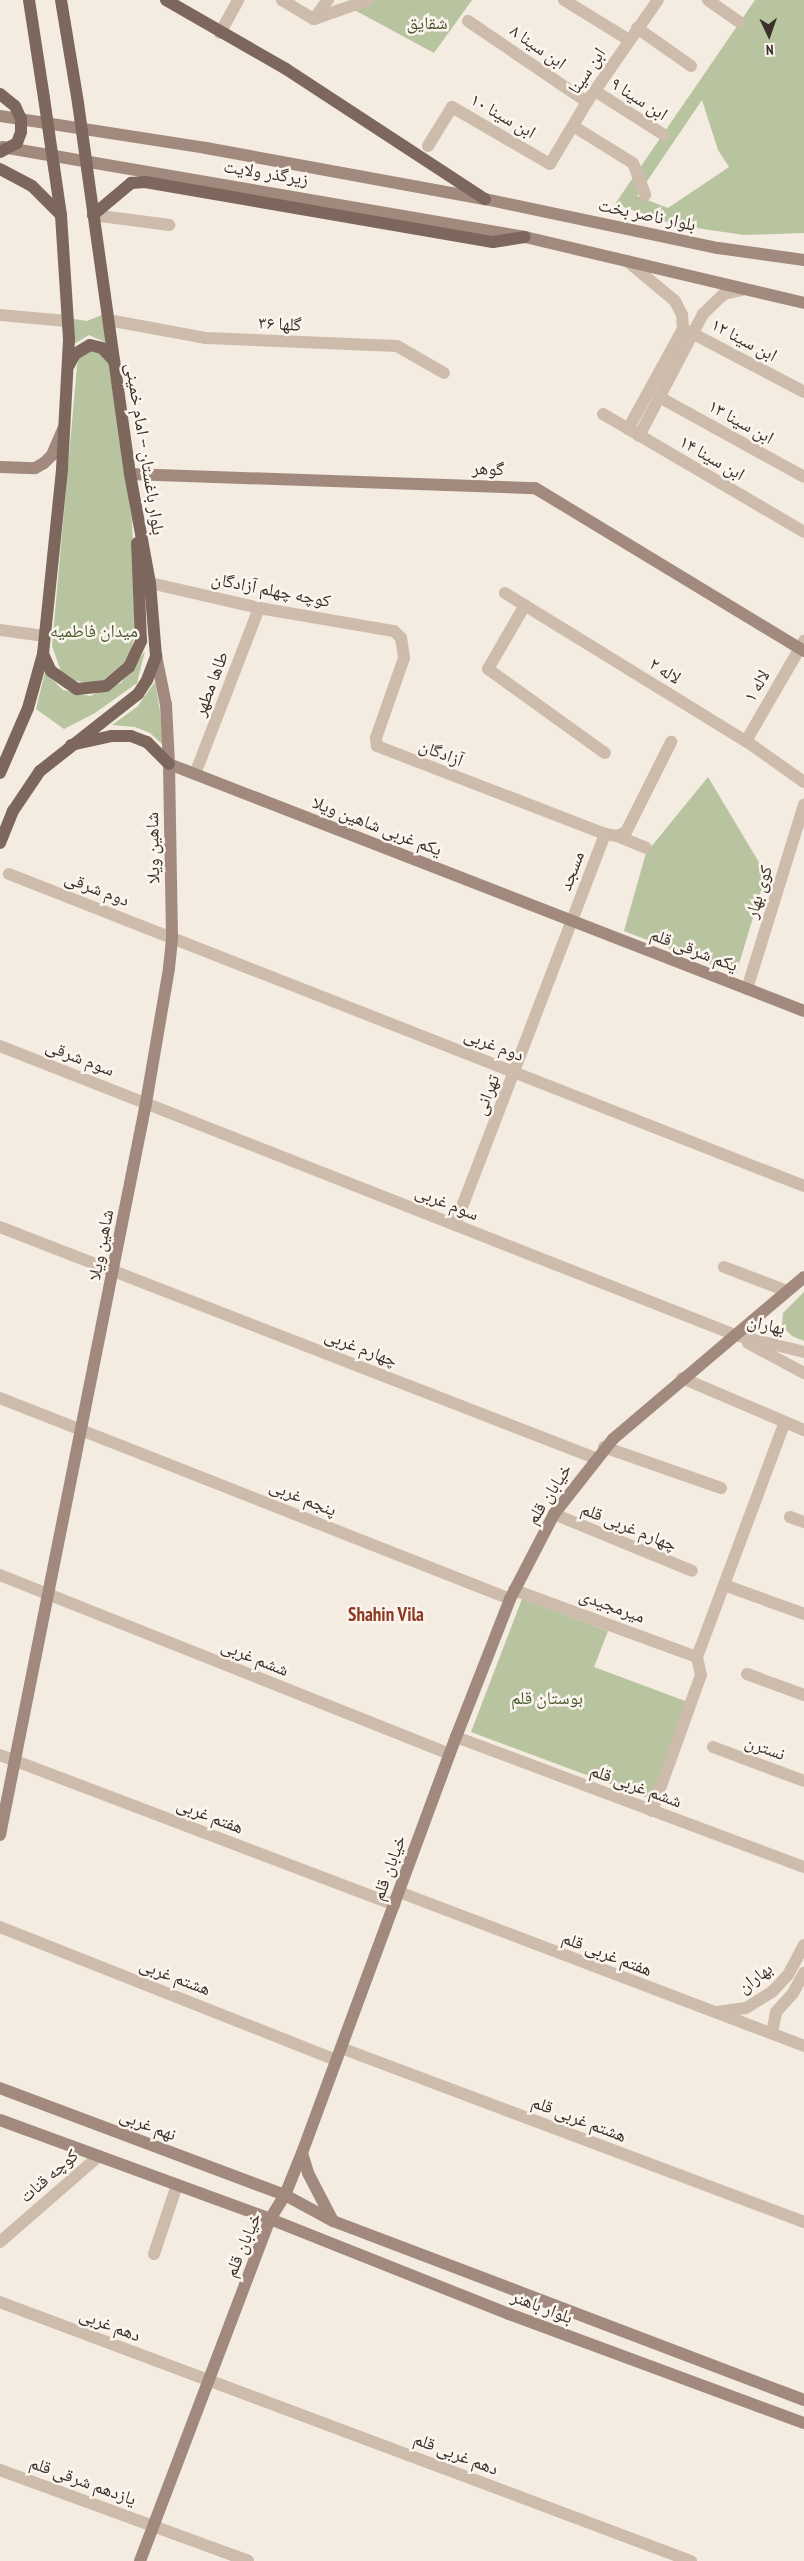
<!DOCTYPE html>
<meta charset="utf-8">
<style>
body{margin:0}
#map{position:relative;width:804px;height:2561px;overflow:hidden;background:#f4ebe1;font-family:"PT Sans Narrow","Noto Naskh Arabic",sans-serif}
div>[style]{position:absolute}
.green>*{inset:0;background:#b8c4a0}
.street>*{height:12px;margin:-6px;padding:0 6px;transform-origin:6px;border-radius:6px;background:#cdbbac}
.secondary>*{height:12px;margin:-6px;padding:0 6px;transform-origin:6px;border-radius:6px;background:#a18a7d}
.primary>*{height:12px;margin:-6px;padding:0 6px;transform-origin:6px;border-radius:6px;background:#7d675c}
.primary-bridge>*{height:12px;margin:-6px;padding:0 6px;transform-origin:6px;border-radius:6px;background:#7d675c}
span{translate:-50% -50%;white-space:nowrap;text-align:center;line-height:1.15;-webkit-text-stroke:5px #fbf5ee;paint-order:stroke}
.park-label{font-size:18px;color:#4a5a2e}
.street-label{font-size:18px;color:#3b302b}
.neighbourhood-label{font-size:19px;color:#8c3b22;font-weight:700}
.north{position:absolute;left:744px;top:10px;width:50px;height:50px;-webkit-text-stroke:4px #fbf5ee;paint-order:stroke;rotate:177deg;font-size:14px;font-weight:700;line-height:20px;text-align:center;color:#3b302b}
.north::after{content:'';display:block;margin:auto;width:18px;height:22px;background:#3b302b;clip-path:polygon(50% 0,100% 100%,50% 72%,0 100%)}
</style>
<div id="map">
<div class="green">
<div style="clip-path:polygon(368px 0,472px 0,434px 53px,349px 7px)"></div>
<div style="clip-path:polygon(evenodd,755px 0,804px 0,804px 233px,744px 235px,676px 225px,615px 204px,755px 0,702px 100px,718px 150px,729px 167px,668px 208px,637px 196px,702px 100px)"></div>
<div style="clip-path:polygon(104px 314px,107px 343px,89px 335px,74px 344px,73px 319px,87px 321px)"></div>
<div style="clip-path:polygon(95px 349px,108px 362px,132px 520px,136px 629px,129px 659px,102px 681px,88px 683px,71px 680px,61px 671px,52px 646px,77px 366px,79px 358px)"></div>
<div style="clip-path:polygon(145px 651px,137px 683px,95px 713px,64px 729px,36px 709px,45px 672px,63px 690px,90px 696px,121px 683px)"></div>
<div style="clip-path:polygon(155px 682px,160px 711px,163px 745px,150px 733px,135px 727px,112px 725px,137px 707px)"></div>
<div style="clip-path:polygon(708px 777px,766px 874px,736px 974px,624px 931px,646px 853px)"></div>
<div style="clip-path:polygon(804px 1292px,804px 1341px,792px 1336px,782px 1326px,783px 1313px)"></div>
<div style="clip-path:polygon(522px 1599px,608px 1631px,594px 1667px,688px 1702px,651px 1799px,471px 1732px)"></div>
</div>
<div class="street">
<div style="left:282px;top:0;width:37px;rotate:31deg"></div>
<div style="left:564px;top:0;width:76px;rotate:31.6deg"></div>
<div style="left:708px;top:0;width:38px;rotate:35deg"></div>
<div style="left:314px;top:19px;width:57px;rotate:-19.4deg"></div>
<div style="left:314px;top:19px;width:24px;rotate:-54deg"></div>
<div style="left:468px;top:21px;width:144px;rotate:34.2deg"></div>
<div style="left:637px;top:28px;width:66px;rotate:35.1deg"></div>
<div style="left:220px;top:33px;width:38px;rotate:-61deg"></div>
<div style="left:595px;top:91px;width:82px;rotate:32.5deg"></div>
<div style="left:573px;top:126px;width:70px;rotate:31.7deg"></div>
<div style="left:633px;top:163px;width:34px;rotate:69deg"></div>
<div style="left:428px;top:146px;width:46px;rotate:-58.4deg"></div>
<div style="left:452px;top:107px;width:113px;rotate:30.2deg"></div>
<div style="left:550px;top:164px;width:72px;rotate:-59.2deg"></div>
<div style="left:587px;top:102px;width:124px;rotate:-55.2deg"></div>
<div style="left:93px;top:215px;width:77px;rotate:7.5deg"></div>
<div style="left:627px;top:261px;width:62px;rotate:39.8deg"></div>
<div style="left:675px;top:301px;width:16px;rotate:63deg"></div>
<div style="left:682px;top:315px;width:14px;rotate:86deg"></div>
<div style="left:683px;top:329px;width:114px;rotate:118.8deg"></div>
<div style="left:0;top:315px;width:67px;rotate:5.1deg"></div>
<div style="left:108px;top:320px;width:100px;rotate:10.4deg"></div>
<div style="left:206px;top:338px;width:191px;rotate:2.4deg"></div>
<div style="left:397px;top:346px;width:54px;rotate:29.9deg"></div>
<div style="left:688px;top:331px;width:131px;rotate:27.7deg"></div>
<div style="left:661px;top:398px;width:163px;rotate:28.9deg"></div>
<div style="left:603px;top:414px;width:233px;rotate:30.4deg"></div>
<div style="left:639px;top:436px;width:138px;rotate:-62.3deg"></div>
<div style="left:703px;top:314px;width:29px;rotate:-44deg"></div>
<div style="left:724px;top:294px;width:18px;rotate:-13deg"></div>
<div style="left:150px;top:583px;width:112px;rotate:12.9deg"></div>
<div style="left:259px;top:608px;width:137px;rotate:9.7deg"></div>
<div style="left:394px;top:631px;width:10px;rotate:45deg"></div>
<div style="left:401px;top:638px;width:20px;rotate:81deg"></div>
<div style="left:404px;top:658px;width:85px;rotate:109.3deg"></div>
<div style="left:376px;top:738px;width:8px;rotate:83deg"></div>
<div style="left:377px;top:746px;width:244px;rotate:21.1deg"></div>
<div style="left:605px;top:834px;width:12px;rotate:9deg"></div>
<div style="left:617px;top:836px;width:10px;rotate:-24deg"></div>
<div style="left:626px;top:832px;width:101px;rotate:-63.4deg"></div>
<div style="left:505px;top:593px;width:283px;rotate:31.6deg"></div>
<div style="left:746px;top:741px;width:71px;rotate:35.3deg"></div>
<div style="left:525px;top:605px;width:74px;rotate:120deg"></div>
<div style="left:488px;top:669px;width:144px;rotate:35.7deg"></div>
<div style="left:0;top:630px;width:45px;rotate:7.6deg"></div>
<div style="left:746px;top:741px;width:116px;rotate:-59.9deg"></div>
<div style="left:195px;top:774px;width:178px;rotate:-68.9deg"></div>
<div style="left:617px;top:836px;width:31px;rotate:22deg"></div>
<div style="left:9px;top:874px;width:854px;rotate:21.43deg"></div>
<div style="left:747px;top:989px;width:193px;rotate:-72.8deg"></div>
<div style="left:0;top:1046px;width:790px;rotate:21.46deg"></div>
<div style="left:735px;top:1335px;width:71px;rotate:13.8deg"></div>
<div style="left:455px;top:1225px;width:419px;rotate:-69deg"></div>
<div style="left:0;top:1227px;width:638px;rotate:21.22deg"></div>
<div style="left:724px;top:1267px;width:67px;rotate:20.9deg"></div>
<div style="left:748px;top:1343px;width:64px;rotate:28.2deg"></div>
<div style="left:682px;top:1378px;width:133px;rotate:23.1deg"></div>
<div style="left:0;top:1398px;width:548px;rotate:21.51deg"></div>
<div style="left:604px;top:1447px;width:124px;rotate:19.3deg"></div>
<div style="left:554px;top:1514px;width:149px;rotate:22.4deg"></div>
<div style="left:790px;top:1517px;width:15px;rotate:20deg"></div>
<div style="left:0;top:1575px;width:483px;rotate:21.7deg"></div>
<div style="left:724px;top:1585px;width:85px;rotate:19.9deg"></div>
<div style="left:514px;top:1590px;width:195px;rotate:20.1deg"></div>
<div style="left:747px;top:1674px;width:61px;rotate:20.2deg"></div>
<div style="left:456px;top:1737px;width:371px;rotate:20.5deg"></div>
<div style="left:713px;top:1747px;width:97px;rotate:20.5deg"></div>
<div style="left:0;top:1755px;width:422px;rotate:20.8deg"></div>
<div style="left:652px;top:1811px;width:145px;rotate:-70.2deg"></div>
<div style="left:701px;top:1675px;width:18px;rotate:-103deg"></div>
<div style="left:697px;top:1657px;width:251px;rotate:-69.5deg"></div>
<div style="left:399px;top:1892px;width:433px;rotate:20.8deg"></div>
<div style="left:0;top:1927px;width:361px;rotate:21.6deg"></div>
<div style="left:717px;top:2012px;width:29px;rotate:-8deg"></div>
<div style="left:746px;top:2008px;width:31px;rotate:-32deg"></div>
<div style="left:772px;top:1992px;width:23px;rotate:-47deg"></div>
<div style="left:788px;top:1975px;width:34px;rotate:-62deg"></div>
<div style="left:772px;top:2033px;width:21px;rotate:-79deg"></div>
<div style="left:776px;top:2012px;width:25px;rotate:-48deg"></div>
<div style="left:793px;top:1993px;width:23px;rotate:-61deg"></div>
<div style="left:341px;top:2048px;width:495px;rotate:20.6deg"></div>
<div style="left:0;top:2242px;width:131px;rotate:-41deg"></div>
<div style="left:154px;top:2254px;width:73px;rotate:-71.6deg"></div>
<div style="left:0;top:2302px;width:738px;rotate:20.55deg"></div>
<div style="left:0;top:2470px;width:264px;rotate:20.1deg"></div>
</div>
<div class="secondary">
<div style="left:0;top:116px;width:208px;rotate:8.8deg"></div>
<div style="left:206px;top:148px;width:284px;rotate:10.4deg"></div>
<div style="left:485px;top:199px;width:238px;rotate:11.9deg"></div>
<div style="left:718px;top:248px;width:87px;rotate:7.9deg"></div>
<div style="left:2px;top:147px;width:531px;rotate:9.76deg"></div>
<div style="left:525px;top:237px;width:287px;rotate:13.3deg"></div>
<div style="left:0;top:467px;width:35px;rotate:2deg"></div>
<div style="left:35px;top:468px;width:10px;rotate:-29deg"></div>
<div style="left:44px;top:463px;width:11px;rotate:-45deg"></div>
<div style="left:52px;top:455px;width:28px;rotate:-67deg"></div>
<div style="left:130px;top:474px;width:405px;rotate:2deg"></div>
<div style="left:535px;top:488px;width:315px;rotate:31.2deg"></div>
<div style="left:169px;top:764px;width:681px;rotate:21.25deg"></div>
<div style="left:0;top:1835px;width:746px;rotate:-78.72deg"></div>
<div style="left:146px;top:1103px;width:137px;rotate:-80.3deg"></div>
<div style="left:169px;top:968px;width:31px;rotate:-84deg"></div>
<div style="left:172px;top:937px;width:173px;rotate:-91deg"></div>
<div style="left:169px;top:764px;width:59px;rotate:-92.9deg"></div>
<div style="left:166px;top:705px;width:50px;rotate:-101.5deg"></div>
<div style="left:0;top:2088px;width:304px;rotate:20.6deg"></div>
<div style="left:285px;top:2195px;width:55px;rotate:28.4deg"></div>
<div style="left:333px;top:2221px;width:504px;rotate:20.81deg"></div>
<div style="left:0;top:2120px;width:288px;rotate:20.1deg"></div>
<div style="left:270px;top:2219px;width:257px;rotate:21.7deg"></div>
<div style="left:509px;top:2314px;width:314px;rotate:20.3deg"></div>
<div style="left:302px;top:2153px;width:21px;rotate:73deg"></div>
<div style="left:308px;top:2173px;width:54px;rotate:62.5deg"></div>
<div style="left:140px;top:2561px;width:366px;rotate:-69.2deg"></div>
<div style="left:270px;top:2219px;width:28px;rotate:-58deg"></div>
<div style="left:285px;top:2195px;width:45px;rotate:-68deg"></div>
<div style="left:302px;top:2153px;width:444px;rotate:-69.7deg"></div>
<div style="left:456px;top:1737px;width:148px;rotate:-68.6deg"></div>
<div style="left:510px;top:1599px;width:96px;rotate:-62.6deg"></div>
<div style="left:554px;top:1514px;width:95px;rotate:-51.8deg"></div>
<div style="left:613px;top:1439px;width:250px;rotate:-40.3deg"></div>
</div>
<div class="primary">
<div style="left:29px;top:0;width:99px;rotate:81.3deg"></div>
<div style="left:61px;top:0;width:104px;rotate:80.6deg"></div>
<div style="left:166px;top:0;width:138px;rotate:29.9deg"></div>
<div style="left:286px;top:69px;width:238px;rotate:33.2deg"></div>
<div style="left:0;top:169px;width:36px;rotate:28deg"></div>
<div style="left:32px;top:186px;width:41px;rotate:45deg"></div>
<div style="left:93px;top:215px;width:50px;rotate:-40.1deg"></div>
<div style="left:131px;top:183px;width:14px;rotate:-4deg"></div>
<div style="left:145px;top:182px;width:353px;rotate:9.8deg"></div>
<div style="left:493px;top:242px;width:32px;rotate:-9deg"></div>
<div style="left:69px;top:365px;width:13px;rotate:-61deg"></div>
<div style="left:75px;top:354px;width:17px;rotate:-31deg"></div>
<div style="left:90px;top:345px;width:12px;rotate:14deg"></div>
<div style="left:102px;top:348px;width:18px;rotate:47deg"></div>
<div style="left:43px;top:654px;width:19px;rotate:65deg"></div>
<div style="left:51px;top:671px;width:32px;rotate:35deg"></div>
<div style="left:77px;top:689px;width:29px;rotate:-6deg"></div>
<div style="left:106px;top:686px;width:30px;rotate:-40deg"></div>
<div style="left:129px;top:667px;width:29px;rotate:-65deg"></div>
<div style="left:141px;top:641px;width:98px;rotate:-92.3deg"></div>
<div style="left:71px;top:745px;width:42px;rotate:-12.4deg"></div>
<div style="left:112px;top:736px;width:19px"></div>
<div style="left:131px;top:736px;width:17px;rotate:21deg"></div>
<div style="left:147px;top:742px;width:31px;rotate:45deg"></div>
<div style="left:0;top:773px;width:71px;rotate:-66.7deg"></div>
<div style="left:28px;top:708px;width:56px;rotate:-74.5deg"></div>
<div style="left:43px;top:654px;width:186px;rotate:-84.1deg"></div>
<div style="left:62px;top:469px;width:130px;rotate:-86.9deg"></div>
<div style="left:69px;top:339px;width:124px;rotate:-93.7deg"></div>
<div style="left:61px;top:215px;width:49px;rotate:-98.3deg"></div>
<div style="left:0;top:843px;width:35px;rotate:-68deg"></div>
<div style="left:13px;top:811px;width:48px;rotate:-56deg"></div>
<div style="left:40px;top:771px;width:125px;rotate:-38.2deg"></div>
<div style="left:138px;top:694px;width:17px;rotate:-57deg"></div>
<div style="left:147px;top:680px;width:26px;rotate:-69deg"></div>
<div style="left:156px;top:656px;width:73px;rotate:-94.7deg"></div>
<div style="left:150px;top:583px;width:111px;rotate:-100.4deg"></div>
<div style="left:130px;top:474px;width:310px;rotate:-98deg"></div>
</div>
<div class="primary-bridge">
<div style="left:0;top:94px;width:19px;rotate:39deg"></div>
<div style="left:15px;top:106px;width:14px;rotate:65deg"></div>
<div style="left:21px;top:119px;width:13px;rotate:90deg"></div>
<div style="left:21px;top:132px;width:12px;rotate:110deg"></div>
<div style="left:17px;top:143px;width:19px;rotate:152deg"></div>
<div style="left:44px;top:98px;width:70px;rotate:81.8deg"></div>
<div style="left:78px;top:103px;width:65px;rotate:82deg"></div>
</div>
<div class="park-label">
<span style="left:427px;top:23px">شقایق</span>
<span style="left:94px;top:631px">میدان فاطمیه</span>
<span style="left:547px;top:1698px">بوستان قلم</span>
</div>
<div class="street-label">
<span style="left:538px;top:47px;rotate:35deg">ابن سینا ۸</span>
<span style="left:587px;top:71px;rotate:-56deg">ابن سینا</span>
<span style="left:639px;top:99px;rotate:33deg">ابن سینا ۹</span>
<span style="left:503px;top:116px;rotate:30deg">ابن سینا ۱۰</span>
<span style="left:266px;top:173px;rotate:9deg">زیرگذر ولایت</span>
<span style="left:647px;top:215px;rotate:12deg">بلوار ناصر بخت</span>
<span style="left:280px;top:324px;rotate:3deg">۳۶ گلها</span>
<span style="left:744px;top:340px;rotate:28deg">ابن سینا ۱۲</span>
<span style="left:741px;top:422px;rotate:29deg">ابن سینا ۱۳</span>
<span style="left:145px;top:449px;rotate:81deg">بلوار باغستان -- امام خمینی</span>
<span style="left:712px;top:458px;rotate:30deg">ابن سینا ۱۴</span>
<span style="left:488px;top:469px;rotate:2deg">گوهر</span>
<span style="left:271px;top:590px;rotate:11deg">کوچه چهلم آزادگان</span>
<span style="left:665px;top:671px;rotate:32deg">لاله ۲</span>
<span style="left:211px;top:684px;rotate:-69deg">طاها مطهر</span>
<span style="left:757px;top:686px;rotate:-60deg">لاله ۱</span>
<span style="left:441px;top:753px;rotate:21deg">آزادگان</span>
<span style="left:377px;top:826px;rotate:21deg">یکم غربی شاهین ویلا</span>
<span style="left:153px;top:848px;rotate:-91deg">شاهین ویلا</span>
<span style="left:572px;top:871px;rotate:-69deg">مسجد</span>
<span style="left:97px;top:889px;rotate:21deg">دوم شرقی</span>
<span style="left:759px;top:892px;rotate:-73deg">کوی بهار</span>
<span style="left:694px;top:950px;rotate:21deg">یکم شرقی قلم</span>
<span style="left:494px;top:1045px;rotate:21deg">دوم غربی</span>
<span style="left:80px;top:1058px;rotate:21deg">سوم شرقی</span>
<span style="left:487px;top:1095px;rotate:-69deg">تهرانی</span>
<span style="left:447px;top:1203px;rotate:22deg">سوم غربی</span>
<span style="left:101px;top:1245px;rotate:-79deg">شاهین ویلا</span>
<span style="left:766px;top:1325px;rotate:12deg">بهاران</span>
<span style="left:361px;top:1348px;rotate:21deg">چهارم غربی</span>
<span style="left:549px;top:1494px;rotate:-57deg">خیابان قلم</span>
<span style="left:303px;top:1498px;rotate:22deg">پنجم غربی</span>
<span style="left:629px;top:1527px;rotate:22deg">چهارم غربی قلم</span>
<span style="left:612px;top:1606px;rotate:20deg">میرمجیدی</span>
<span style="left:255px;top:1658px;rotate:22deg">ششم غربی</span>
<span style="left:765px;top:1748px;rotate:20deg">نسترن</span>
<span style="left:636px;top:1786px;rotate:20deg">ششم غربی قلم</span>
<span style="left:210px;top:1816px;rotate:21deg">هفتم غربی</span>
<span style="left:389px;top:1868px;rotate:-70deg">خیابان قلم</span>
<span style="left:607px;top:1954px;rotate:21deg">هفتم غربی قلم</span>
<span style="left:175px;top:1977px;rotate:21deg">هشتم غربی</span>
<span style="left:755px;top:1978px;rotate:-37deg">بهاران</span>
<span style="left:579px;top:2119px;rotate:21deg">هشتم غربی قلم</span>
<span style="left:148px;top:2125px;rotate:21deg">نهم غربی</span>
<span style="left:49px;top:2176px;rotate:-41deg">کوچه قنات</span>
<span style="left:243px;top:2245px;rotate:-67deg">خیابان قلم</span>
<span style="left:542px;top:2307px;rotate:21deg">بلوار باهنر</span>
<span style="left:110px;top:2325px;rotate:21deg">دهم غربی</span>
<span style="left:456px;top:2454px;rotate:21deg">دهم غربی قلم</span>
<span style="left:83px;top:2481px;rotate:20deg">یازدهم شرقی قلم</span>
</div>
<div class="neighbourhood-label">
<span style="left:386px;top:1615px">Shahin Vila</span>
</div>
<div class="north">N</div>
</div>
